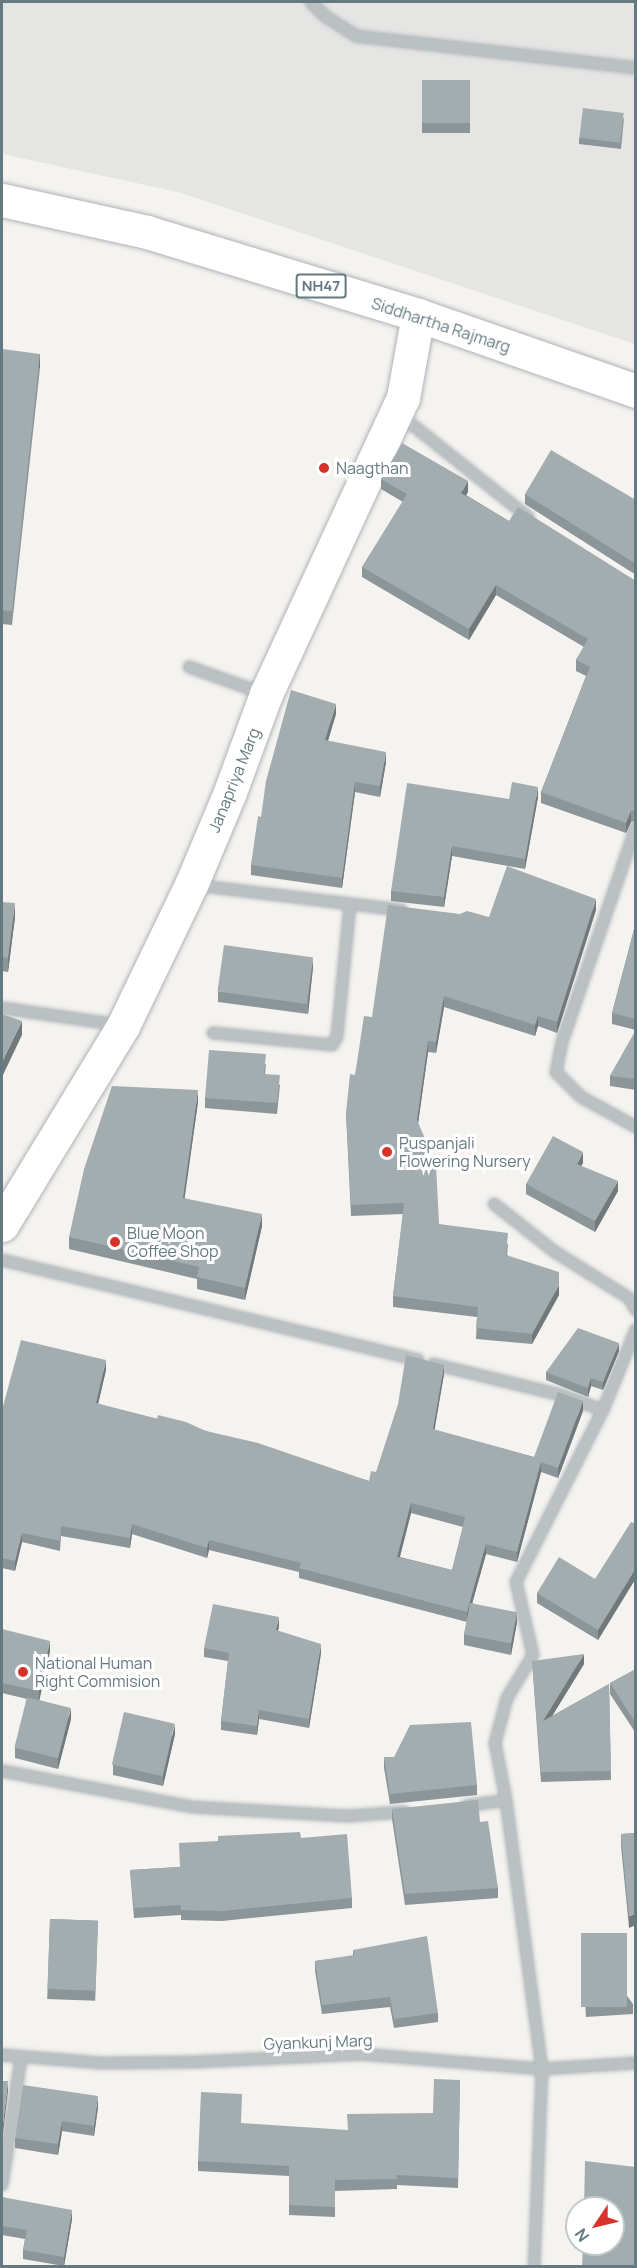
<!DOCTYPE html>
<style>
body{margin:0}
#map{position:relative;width:637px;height:2268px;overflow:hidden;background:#f4f3f0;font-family:Manrope,sans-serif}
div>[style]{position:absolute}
.built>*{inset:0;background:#e5e5e4}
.roads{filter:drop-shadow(0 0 2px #aeb4b7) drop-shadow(0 0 2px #aeb4b7)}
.minor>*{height:10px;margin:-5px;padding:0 5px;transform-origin:5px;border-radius:5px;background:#bbc0c2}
.major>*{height:33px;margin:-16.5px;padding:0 16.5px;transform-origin:16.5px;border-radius:16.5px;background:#fff}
.highway>*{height:33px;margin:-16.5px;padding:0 16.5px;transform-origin:16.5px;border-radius:16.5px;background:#fff}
.wall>*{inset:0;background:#8c9597;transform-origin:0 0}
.shaded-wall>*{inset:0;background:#72797b;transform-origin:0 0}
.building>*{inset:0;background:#a3adb0;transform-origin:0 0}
.dots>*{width:16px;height:16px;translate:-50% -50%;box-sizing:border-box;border:3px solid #fff;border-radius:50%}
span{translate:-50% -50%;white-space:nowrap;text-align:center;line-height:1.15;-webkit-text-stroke:6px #fff;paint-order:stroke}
.shield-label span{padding:2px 4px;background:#fff;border:2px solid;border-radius:4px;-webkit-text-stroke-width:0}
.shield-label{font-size:15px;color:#657980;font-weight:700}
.street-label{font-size:16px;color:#657980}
.poi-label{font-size:16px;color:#657980}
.left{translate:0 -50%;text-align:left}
.frame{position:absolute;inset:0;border:3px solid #657980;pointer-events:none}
.north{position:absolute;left:565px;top:2196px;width:60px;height:60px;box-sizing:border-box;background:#fff;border:2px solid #c1c9cc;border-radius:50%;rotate:235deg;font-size:16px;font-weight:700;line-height:24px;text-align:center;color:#657980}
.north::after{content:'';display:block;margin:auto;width:21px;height:27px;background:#d9322b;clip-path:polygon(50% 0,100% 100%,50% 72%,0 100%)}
</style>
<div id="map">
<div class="built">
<div style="clip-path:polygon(2px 2px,635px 2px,635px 344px,178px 192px,2px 154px)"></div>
</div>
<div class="roads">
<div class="minor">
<div style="left:311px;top:2px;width:21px;rotate:45deg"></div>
<div style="left:326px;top:17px;width:36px;rotate:32deg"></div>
<div style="left:356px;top:36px;width:282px;rotate:6.5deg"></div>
<div style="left:400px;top:415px;width:164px;rotate:38.6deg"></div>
<div style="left:189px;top:667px;width:77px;rotate:19.6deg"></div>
<div style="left:636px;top:827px;width:227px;rotate:109deg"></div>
<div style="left:562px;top:1042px;width:31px;rotate:101deg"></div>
<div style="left:556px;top:1072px;width:35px;rotate:45deg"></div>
<div style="left:581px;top:1097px;width:63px;rotate:28.6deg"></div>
<div style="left:194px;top:885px;width:209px;rotate:6.9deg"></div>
<div style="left:2px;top:1008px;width:119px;rotate:8.2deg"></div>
<div style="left:213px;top:1033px;width:120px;rotate:5.8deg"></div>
<div style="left:332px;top:1045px;width:9px;rotate:-58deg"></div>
<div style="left:337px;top:1037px;width:134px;rotate:-84.4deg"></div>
<div style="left:494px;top:1204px;width:78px;rotate:38.2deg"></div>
<div style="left:555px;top:1252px;width:87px;rotate:31.9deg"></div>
<div style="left:629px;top:1298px;width:14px;rotate:60deg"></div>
<div style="left:2px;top:1260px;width:428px;rotate:13.5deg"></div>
<div style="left:433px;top:1364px;width:132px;rotate:13.6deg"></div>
<div style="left:561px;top:1395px;width:45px;rotate:19.7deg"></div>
<div style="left:2px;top:1771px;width:193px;rotate:10.7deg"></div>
<div style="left:192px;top:1807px;width:155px;rotate:3.3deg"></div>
<div style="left:347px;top:1816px;width:58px;rotate:-3.9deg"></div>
<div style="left:506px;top:1800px;width:58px;rotate:-100.9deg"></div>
<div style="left:495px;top:1743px;width:47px;rotate:-75.1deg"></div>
<div style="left:507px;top:1698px;width:50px;rotate:-58.8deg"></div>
<div style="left:533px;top:1655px;width:75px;rotate:-103.1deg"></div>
<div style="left:516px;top:1582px;width:193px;rotate:-63.2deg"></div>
<div style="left:603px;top:1410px;width:87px;rotate:-67.8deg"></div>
<div style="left:466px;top:1806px;width:40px;rotate:-8.5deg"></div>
<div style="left:506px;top:1800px;width:271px;rotate:82.4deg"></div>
<div style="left:542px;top:2069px;width:197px;rotate:92.3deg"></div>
<div style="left:2px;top:2055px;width:100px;rotate:4.6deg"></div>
<div style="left:102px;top:2063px;width:91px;rotate:-0.6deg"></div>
<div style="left:193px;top:2062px;width:167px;rotate:-2.7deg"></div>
<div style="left:360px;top:2054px;width:183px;rotate:4.7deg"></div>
<div style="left:542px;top:2069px;width:94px;rotate:-3.7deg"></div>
<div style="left:2px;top:2185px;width:128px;rotate:-81.5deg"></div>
</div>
<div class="major">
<div style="left:2px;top:1225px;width:233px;rotate:-58.7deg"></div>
<div style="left:123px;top:1026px;width:157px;rotate:-64.3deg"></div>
<div style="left:191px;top:885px;width:101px;rotate:-67.2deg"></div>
<div style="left:230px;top:792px;width:104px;rotate:-69.8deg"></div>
<div style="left:266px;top:694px;width:326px;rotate:-65.2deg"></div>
<div style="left:403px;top:398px;width:84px;rotate:-79.8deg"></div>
</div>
<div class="highway">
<div style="left:2px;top:200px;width:148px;rotate:12.4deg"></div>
<div style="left:147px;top:232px;width:283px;rotate:17deg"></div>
<div style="left:418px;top:315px;width:231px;rotate:19.2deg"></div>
</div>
</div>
<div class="wall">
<div style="left:470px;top:80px;width:53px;height:48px;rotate:90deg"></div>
<div style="clip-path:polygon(624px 118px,621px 149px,579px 144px,579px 138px)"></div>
<div style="clip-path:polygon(2px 349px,40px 368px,12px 625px,2px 624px)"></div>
<div style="clip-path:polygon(381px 479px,468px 492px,466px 495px,509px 521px,636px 581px,636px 821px,631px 822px,626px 833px,541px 803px,541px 792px,586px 676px,576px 671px,576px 660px,584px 647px,496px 595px,469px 640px,362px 577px,362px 567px,403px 502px,381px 489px)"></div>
<div style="clip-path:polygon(525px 494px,636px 500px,636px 575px,525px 504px)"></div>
<div style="clip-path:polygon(336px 714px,328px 741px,386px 762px,380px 797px,355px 792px,342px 888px,251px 875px,251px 865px,261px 817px)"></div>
<div style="clip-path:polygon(538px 797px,525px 869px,452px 856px,444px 907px,391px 901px,391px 891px,509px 799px)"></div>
<div style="clip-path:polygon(2px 902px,15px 917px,8px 972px,2px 971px)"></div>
<div style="clip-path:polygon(596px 910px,557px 1033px,538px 1026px,535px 1036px,444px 1007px,436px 1053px,428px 1052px,418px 1123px,439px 1224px,508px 1244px,507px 1255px,559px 1295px,532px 1344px,476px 1339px,477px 1317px,393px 1307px,393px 1296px,403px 1214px,351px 1216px,346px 1113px,355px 1075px,372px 1017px,489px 917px)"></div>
<div style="clip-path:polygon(636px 922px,636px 1030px,612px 1024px,612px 1013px)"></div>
<div style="clip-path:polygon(313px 967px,308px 1014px,218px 1002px,218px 992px)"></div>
<div style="clip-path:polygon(636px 1030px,636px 1090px,610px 1086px,610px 1076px)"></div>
<div style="clip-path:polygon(266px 1064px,265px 1074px,280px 1085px,277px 1114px,205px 1108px,205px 1098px)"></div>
<div style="clip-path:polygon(198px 1102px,184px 1198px,262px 1226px,245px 1300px,197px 1289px,197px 1279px,69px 1249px,69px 1237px)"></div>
<div style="clip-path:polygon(583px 1163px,581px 1166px,618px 1191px,595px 1232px,526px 1194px,526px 1184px)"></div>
<div style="clip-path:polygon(619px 1351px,603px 1390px,591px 1386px,588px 1397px,546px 1380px,546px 1372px)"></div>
<div style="clip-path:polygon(evenodd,106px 1370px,98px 1404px,206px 1431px,369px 1481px,376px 1472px,444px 1374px,434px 1430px,534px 1457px,583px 1411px,558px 1478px,541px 1472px,517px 1562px,486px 1554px,472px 1603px,517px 1622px,511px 1655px,464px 1645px,464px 1634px,467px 1622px,299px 1578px,299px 1572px,209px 1550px,207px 1558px,132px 1534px,130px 1548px,61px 1536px,60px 1551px,22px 1542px,15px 1571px,2px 1568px,2px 1410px,106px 1370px,411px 1513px,463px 1527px,452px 1570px,400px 1557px,411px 1513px)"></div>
<div style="clip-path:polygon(636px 1524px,636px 1578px,598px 1640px,537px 1603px,537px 1593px,595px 1579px)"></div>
<div style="clip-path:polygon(279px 1626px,278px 1631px,321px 1653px,309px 1728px,259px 1719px,257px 1735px,221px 1730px,221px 1721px,228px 1661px,204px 1657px,204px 1648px)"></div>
<div style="clip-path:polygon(2px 1629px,50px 1651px,39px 1700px,71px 1719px,58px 1769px,15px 1758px,15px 1748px,27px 1699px,2px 1693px)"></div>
<div style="clip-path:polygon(532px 1661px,584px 1664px,552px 1716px,609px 1684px,611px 1780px,541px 1782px)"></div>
<div style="clip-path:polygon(636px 1669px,636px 1732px,635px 1732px,610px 1694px,610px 1683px)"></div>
<div style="clip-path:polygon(175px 1734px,163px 1786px,113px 1775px,113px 1765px)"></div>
<div style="clip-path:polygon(384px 1757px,477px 1785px,477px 1795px,390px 1804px,384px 1768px)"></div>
<div style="clip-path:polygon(392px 1809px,480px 1822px,498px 1888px,498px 1898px,405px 1905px,392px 1819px)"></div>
<div style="clip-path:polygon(636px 1833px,629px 1928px,621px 1846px,621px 1834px)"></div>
<div style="clip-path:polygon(301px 1838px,352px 1898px,352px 1908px,222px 1921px,181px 1920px,181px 1915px,134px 1918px,130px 1870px,179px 1867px)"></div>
<div style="left:50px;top:1919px;width:48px;height:80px;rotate:2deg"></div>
<div style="clip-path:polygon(581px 1933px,633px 2004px,633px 2014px,586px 2017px)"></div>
<div style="clip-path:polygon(353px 1950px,438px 2013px,438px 2022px,394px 2028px,390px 2007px,322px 2014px,315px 1971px,315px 1961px,353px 1956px)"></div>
<div style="clip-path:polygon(460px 2080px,458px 2188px,397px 2185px,397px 2189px,335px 2191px,335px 2217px,289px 2215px,289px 2176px,198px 2171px,198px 2161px,347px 2130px,433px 2113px)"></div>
<div style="clip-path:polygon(98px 2107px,94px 2136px,62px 2131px,58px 2155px,15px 2148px,15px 2138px)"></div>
<div style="clip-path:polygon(2px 2197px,72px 2219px,64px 2266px,23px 2259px,23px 2250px,25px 2239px,2px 2235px)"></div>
</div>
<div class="shaded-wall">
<div style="left:40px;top:354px;width:14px;height:259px;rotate:90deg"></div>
<div style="clip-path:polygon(468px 481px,468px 492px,461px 503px,461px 493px)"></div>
<div style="clip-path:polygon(496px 585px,496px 595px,469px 640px,469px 629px)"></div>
<div style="clip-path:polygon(336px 704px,336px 714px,325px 750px,325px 740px)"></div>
<div style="clip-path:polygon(386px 752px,386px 762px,380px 797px,380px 786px)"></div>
<div style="clip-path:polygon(355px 782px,355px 792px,342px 888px,342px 878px)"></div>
<div style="clip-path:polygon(538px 787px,538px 797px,525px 869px,525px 859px)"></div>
<div style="clip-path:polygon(631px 811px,631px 822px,626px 833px,626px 823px)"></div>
<div style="clip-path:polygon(452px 846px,452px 856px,444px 907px,444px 897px)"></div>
<div style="clip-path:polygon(596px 899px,596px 910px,557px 1033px,557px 1022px)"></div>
<div style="clip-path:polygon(15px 903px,15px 917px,8px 972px,8px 958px)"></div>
<div style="clip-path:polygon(313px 957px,313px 967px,308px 1014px,308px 1004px)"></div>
<div style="clip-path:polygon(444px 996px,444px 1007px,436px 1053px,436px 1042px)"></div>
<div style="clip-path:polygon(538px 1016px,538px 1026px,535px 1036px,535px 1025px)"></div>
<div style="clip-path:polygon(22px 1021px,22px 1035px,2px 1077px,2px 1062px)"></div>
<div style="clip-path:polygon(428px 1041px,428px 1052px,417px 1131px,417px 1120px)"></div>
<div style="clip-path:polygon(198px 1090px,198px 1102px,183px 1210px,183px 1198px)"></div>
<div style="clip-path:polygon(583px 1152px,583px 1163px,577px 1174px,577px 1164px)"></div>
<div style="clip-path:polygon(618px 1181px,618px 1191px,595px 1232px,595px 1221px)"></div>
<div style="clip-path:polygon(262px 1214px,262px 1226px,245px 1300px,245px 1288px)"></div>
<div style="clip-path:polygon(559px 1285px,559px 1295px,532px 1344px,532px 1334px)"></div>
<div style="clip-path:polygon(619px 1343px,619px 1351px,603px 1390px,603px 1382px)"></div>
<div style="clip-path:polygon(106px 1360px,106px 1370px,96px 1413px,96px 1403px)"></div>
<div style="clip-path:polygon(444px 1365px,444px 1374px,433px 1439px,433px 1429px)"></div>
<div style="clip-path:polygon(591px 1378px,591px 1386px,588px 1397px,588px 1388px)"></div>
<div style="clip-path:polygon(583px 1401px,583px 1411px,558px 1478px,558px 1468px)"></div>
<div style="clip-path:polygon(541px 1462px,541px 1472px,517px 1562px,517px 1552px)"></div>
<div style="clip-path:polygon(411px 1503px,411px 1513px,397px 1567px,397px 1557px)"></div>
<div style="clip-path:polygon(132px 1524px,132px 1534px,130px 1548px,130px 1538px)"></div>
<div style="clip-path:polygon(22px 1533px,22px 1542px,15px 1571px,15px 1561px)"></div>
<div style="clip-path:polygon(209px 1540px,209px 1550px,207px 1558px,207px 1548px)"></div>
<div style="clip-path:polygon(486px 1544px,486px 1554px,467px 1622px,467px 1612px)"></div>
<div style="clip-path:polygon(636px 1568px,636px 1578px,598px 1640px,598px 1630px)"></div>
<div style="clip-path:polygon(517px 1612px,517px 1622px,511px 1655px,511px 1644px)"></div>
<div style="clip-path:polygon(279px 1617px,279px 1626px,276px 1639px,276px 1630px)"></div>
<div style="clip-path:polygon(50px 1641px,50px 1651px,39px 1702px,39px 1691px)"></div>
<div style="clip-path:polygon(321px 1644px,321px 1653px,309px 1728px,309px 1719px)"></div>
<div style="clip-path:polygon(584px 1654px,584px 1664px,543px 1731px,543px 1721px)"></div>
<div style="clip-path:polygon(71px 1708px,71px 1719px,58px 1769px,58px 1759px)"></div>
<div style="clip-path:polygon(259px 1710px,259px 1719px,257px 1735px,257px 1726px)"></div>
<div style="clip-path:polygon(175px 1724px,175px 1734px,163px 1786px,163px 1776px)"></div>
<div style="clip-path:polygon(636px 1914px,636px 1925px,629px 1928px,629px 1916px)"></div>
<div style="clip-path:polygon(8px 2081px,8px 2091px,2px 2142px,2px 2133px)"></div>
<div style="clip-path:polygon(98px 2096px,98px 2107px,94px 2136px,94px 2126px)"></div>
<div style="clip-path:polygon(62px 2121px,62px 2131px,58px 2155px,58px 2144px)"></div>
<div style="clip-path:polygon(72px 2210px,72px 2219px,64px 2266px,64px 2257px)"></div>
</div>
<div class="building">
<div style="left:470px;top:80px;width:43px;height:48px;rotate:90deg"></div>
<div style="left:583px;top:108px;width:41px;height:30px;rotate:7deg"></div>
<div style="clip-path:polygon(2px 349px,40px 354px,12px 611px,2px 610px)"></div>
<div style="clip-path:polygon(402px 443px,468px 481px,461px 493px,509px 521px,518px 507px,636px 581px,636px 810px,631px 811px,626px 823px,541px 792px,590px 667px,576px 660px,588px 639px,496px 585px,469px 629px,362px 567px,407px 494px,381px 479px)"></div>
<div style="clip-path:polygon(551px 450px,636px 500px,636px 564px,525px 494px)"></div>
<div style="clip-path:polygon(291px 690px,336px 704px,325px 740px,386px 752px,380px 786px,355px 782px,342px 878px,251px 865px,258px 816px,261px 817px,266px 781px)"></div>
<div style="clip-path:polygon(512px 782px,538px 787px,525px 859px,452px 846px,444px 897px,391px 891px,407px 783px,509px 799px)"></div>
<div style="clip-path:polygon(507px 866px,596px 899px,557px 1022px,538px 1016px,535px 1025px,444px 996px,436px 1042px,428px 1041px,417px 1120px,436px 1164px,439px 1224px,508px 1233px,506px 1255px,559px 1272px,559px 1285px,532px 1334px,476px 1328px,478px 1307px,393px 1296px,404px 1203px,351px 1205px,346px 1113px,350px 1074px,355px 1075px,364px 1016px,372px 1017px,388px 905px,460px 914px,467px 911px,489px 917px)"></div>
<div style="clip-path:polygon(2px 902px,15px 903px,8px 958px,2px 957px)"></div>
<div style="clip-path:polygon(636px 922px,636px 1019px,612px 1013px)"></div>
<div style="left:224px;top:945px;width:90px;height:47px;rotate:8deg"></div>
<div style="clip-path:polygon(2px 1014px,22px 1021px,2px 1062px)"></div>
<div style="clip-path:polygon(636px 1030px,636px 1079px,610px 1076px)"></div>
<div style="clip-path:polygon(209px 1050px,266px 1054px,264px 1074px,280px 1075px,277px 1103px,205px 1098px)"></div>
<div style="clip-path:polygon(112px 1086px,198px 1090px,183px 1198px,262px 1214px,245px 1288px,197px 1277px,199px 1267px,69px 1237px,84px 1169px)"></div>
<div style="clip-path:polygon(553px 1136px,583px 1152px,577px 1164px,618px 1181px,595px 1221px,526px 1184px)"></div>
<div style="clip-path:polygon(578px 1328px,619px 1343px,603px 1382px,591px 1378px,588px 1388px,546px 1372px)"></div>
<div style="clip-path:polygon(evenodd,21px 1340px,106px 1360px,96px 1403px,157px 1419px,158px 1415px,186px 1422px,206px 1431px,258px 1443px,369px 1481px,371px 1471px,376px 1472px,398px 1404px,406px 1355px,444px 1365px,433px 1429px,534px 1457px,558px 1392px,583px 1401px,558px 1468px,541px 1462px,517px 1552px,486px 1544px,467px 1612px,299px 1568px,301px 1563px,209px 1540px,207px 1548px,132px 1524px,130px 1538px,61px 1526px,60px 1541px,22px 1533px,15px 1561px,2px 1558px,2px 1410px,21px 1340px,411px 1503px,465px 1517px,452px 1570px,397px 1557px,411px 1503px)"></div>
<div style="clip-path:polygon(631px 1522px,636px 1524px,636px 1568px,598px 1630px,537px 1593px,559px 1557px,595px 1579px)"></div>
<div style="left:470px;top:1603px;width:48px;height:32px;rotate:11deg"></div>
<div style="clip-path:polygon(213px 1604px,279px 1617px,276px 1630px,321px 1644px,309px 1719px,259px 1710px,257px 1726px,221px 1721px,229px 1653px,204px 1648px)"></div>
<div style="clip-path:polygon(2px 1629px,50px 1641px,39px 1691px,2px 1683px)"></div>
<div style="clip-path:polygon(584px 1654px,543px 1721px,609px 1684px,611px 1771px,541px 1772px,532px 1661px)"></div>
<div style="clip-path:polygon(636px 1669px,636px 1722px,635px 1722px,610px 1683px)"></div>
<div style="left:27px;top:1697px;width:45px;height:52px;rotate:14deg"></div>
<div style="left:124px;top:1712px;width:52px;height:54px;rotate:13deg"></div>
<div style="clip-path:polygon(471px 1722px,477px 1785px,390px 1794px,384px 1757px,394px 1757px,410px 1725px)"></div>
<div style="clip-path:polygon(478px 1800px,480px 1822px,488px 1821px,498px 1888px,405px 1894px,392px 1809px)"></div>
<div style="clip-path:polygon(300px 1832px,301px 1838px,347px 1834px,352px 1898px,222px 1911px,181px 1910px,181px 1905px,134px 1908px,130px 1870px,180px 1867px,179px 1843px,218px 1841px,218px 1836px)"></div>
<div style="clip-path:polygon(636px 1833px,636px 1914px,629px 1916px,621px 1834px)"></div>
<div style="left:50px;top:1919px;width:48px;height:70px;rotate:2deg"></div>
<div style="left:581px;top:1933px;width:46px;height:74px"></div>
<div style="clip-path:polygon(427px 1936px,438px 2013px,394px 2019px,390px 1997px,322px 2005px,315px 1961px,354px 1955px,353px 1950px)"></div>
<div style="clip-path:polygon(434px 2079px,460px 2080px,458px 2178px,397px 2175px,397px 2179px,335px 2180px,335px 2207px,289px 2205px,289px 2166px,198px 2161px,201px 2092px,242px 2094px,241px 2123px,348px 2130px,347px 2114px,433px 2113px)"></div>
<div style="clip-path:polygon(2px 2081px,8px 2081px,2px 2133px)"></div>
<div style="clip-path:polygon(23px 2085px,98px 2096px,94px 2126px,62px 2121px,58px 2144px,15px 2138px)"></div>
<div style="clip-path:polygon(585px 2161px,636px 2167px,636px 2266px,582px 2266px,583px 2244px,613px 2244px,613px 2208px,584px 2208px)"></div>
<div style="clip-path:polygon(2px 2197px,72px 2210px,64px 2257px,23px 2250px,27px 2230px,2px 2226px)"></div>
</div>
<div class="dots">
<div style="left:324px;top:468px;background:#d9322b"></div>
<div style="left:387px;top:1152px;background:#d9322b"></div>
<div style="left:115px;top:1242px;background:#d9322b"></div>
<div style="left:23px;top:1672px;background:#d9322b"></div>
</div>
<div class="shield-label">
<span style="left:321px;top:286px">NH47</span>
</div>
<div class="street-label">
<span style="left:441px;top:325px;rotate:18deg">Siddhartha Rajmarg</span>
<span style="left:234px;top:780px;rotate:-68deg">Janapriya Marg</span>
<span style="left:318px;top:2042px;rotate:-2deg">Gyankunj Marg</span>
</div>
<div class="poi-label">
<span class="left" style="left:336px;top:468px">Naagthan</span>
<span class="left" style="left:399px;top:1152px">Puspanjali<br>Flowering Nursery</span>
<span class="left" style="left:127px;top:1242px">Blue Moon<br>Coffee Shop</span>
<span class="left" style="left:35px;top:1672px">National Human<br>Right Commision</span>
</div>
<div class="frame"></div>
<div class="north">N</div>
</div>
